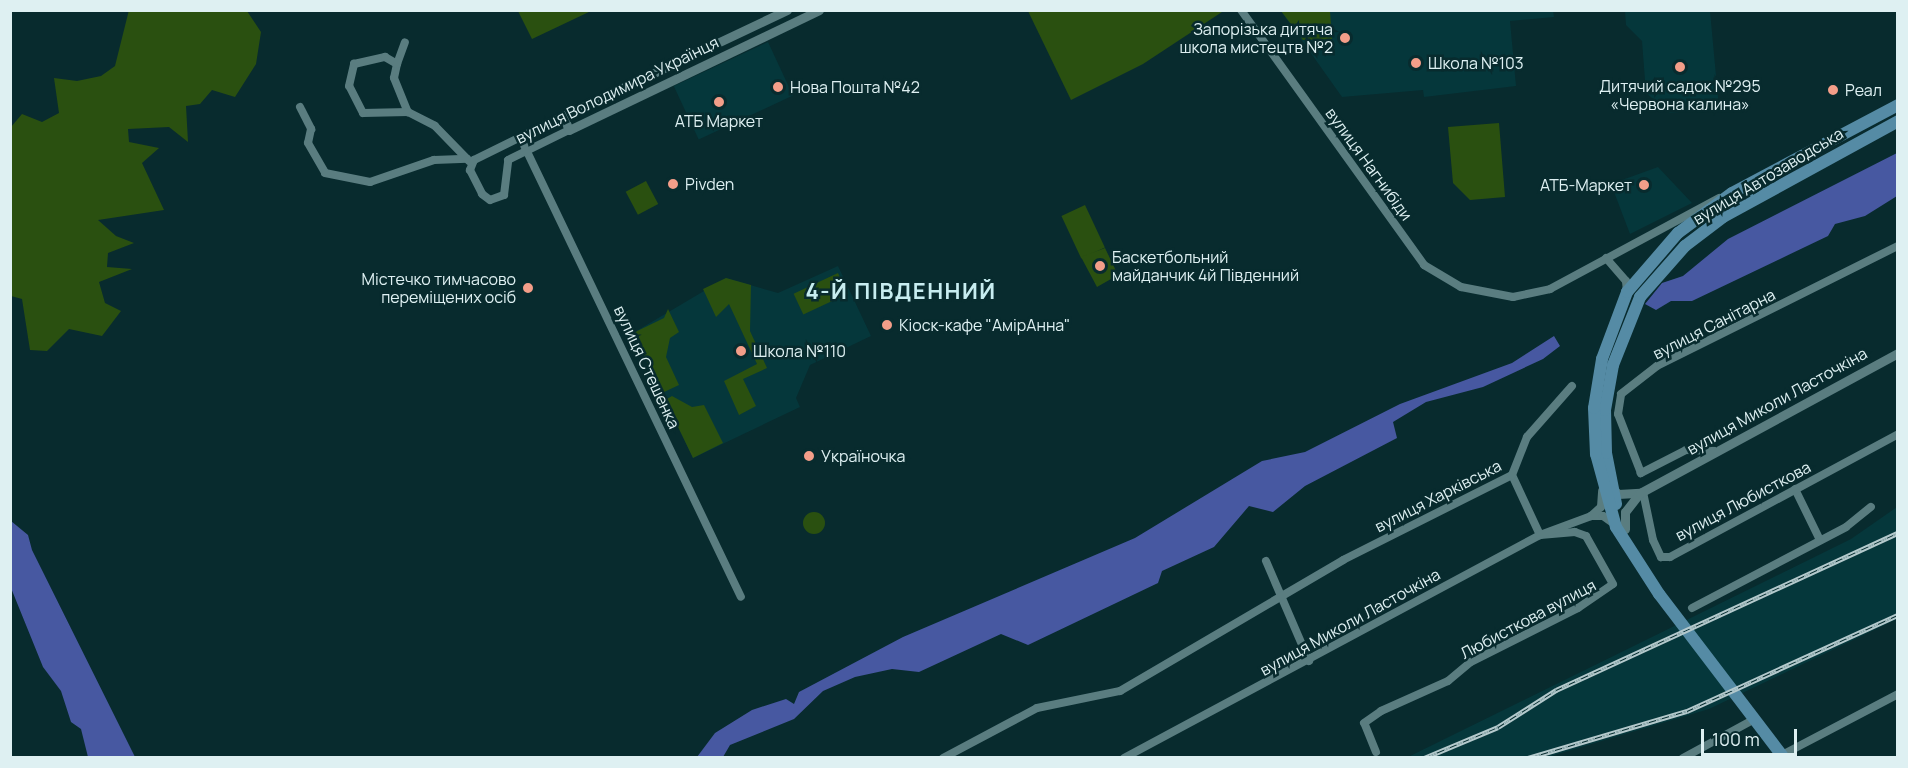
<!DOCTYPE html>
<meta charset="utf-8">
<style>
body{margin:0}
#map{position:relative;width:1908px;height:768px;overflow:hidden;background:#082b2e;font-family:Manrope,sans-serif}
div>[style]{position:absolute}
.built>*{inset:0;background:#05373b;transform-origin:0 0}
.green>*{inset:0;background:#2a5010;transform-origin:0 0}
.round{border-radius:50%}
.water>*{inset:0;background:#4758a1}
.minor>*{height:8px;margin:-4px;padding:0 4px;transform-origin:4px;border-radius:4px;background:#5a7d80}
.tertiary>*{height:9px;margin:-4.5px;padding:0 4.5px;transform-origin:4.5px;border-radius:4.5px;background:#5a7d80}
.primary>*{height:12px;margin:-6px;padding:0 6px;transform-origin:6px;border-radius:6px;background:#558ba5}
.rail>*{height:4.5px;margin-top:-2.25px;transform-origin:0;background:repeating-linear-gradient(90deg,#082b2e 0 7px,#b4c9cc 0 14px);box-sizing:border-box;border-block:2px solid #b4c9cc}
.dots>*{width:16px;height:16px;translate:-50% -50%;box-sizing:border-box;border:3px solid #082b2e;border-radius:50%}
span{translate:-50% -50%;white-space:nowrap;text-align:center;line-height:1.15;-webkit-text-stroke:5px #082b2e;paint-order:stroke}
.poi-label{font-size:16px;color:#def0f2}
.right{translate:-100% -50%;text-align:right}
.left{translate:0 -50%;text-align:left}
.street-label{font-size:16px;color:#def0f2}
.district-label{font-size:22px;color:#c7edf0;font-weight:700;letter-spacing:1.5px}
.frame{position:absolute;inset:0;border:12px solid #def0f2;pointer-events:none}
.scale{position:absolute;left:1701px;top:729px;width:96px;height:27px;box-sizing:border-box;border:3px solid #def0f2;border-top:0;padding-left:8px;font-size:18px;line-height:21px;white-space:nowrap;color:#def0f2;-webkit-text-stroke:4px #082b2e;paint-order:stroke}
</style>
<div id="map">
<div class="built">
<div style="clip-path:polygon(1553px 10px,1554px 17px,1510px 21px,1516px 86px,1424px 97px,1423px 90px,1342px 97px,1281px 11px)"></div>
<div style="clip-path:polygon(1625px 11px,1710px 11px,1719px 108px,1670px 113px,1646px 93px,1642px 41px,1626px 25px)"></div>
<div style="left:768px;top:42px;width:59px;height:104px;rotate:65deg"></div>
<div style="clip-path:polygon(1658px 167px,1692px 203px,1630px 234px,1611px 184px)"></div>
<div style="clip-path:polygon(838px 266px,871px 336px,810px 365px,796px 398px,800px 407px,693px 458px,633px 333px,726px 278px,778px 293px)"></div>
<div style="clip-path:polygon(1897px 507px,1897px 619px,1709px 709px,1548px 757px,1406px 758px,1851px 539px)"></div>
</div>
<div class="green">
<div style="clip-path:polygon(129px 10px,247px 11px,261px 32px,256px 64px,235px 97px,212px 90px,200px 104px,186px 106px,188px 142px,169px 127px,128px 129px,129px 142px,159px 148px,142px 163px,164px 210px,98px 220px,116px 236px,134px 243px,108px 253px,107px 267px,132px 269px,99px 282px,105px 303px,121px 311px,102px 336px,69px 329px,47px 351px,30px 350px,22px 299px,11px 296px,11px 127px,22px 114px,42px 122px,59px 113px,54px 78px,77px 81px,101px 76px,115px 66px)"></div>
<div style="clip-path:polygon(1225px 10px,1143px 64px,1071px 100px,1028px 11px)"></div>
<div style="clip-path:polygon(518px 11px,591px 11px,532px 39px)"></div>
<div style="clip-path:polygon(1281px 11px,1330px 11px,1332px 39px,1303px 40px)"></div>
<div style="clip-path:polygon(1499px 123px,1505px 197px,1470px 200px,1453px 183px,1448px 127px)"></div>
<div style="left:646px;top:181px;width:26px;height:23px;rotate:62deg"></div>
<div style="left:1085px;top:205px;width:47px;height:26px;rotate:65deg"></div>
<div style="clip-path:polygon(1105px 248px,1118px 275px,1097px 287px,1081px 257px)"></div>
<div style="left:838px;top:273px;width:23px;height:49px;rotate:65deg"></div>
<div style="clip-path:polygon(726px 278px,751px 285px,750px 331px,767px 368px,743px 379px,756px 406px,739px 415px,724px 381px,757px 364px,729px 304px,716px 317px,703px 289px)"></div>
<div style="clip-path:polygon(668px 309px,679px 332px,670px 338px,666px 357px,679px 385px,662px 393px,633px 333px,664px 318px)"></div>
<div style="clip-path:polygon(672px 396px,692px 407px,704px 405px,723px 443px,693px 458px,665px 400px)"></div>
<div class="round" style="left:803px;top:512px;width:22px;height:22px"></div>
</div>
<div class="water">
<div style="clip-path:polygon(1897px 153px,1897px 196px,1865px 216px,1835px 224px,1828px 236px,1692px 301px,1671px 301px,1656px 310px,1645px 304px,1662px 283px,1683px 276px,1728px 239px)"></div>
<div style="clip-path:polygon(1554px 336px,1560px 346px,1543px 359px,1483px 387px,1426px 402px,1393px 422px,1397px 438px,1305px 486px,1273px 512px,1249px 506px,1214px 547px,1162px 571px,1158px 583px,1028px 645px,1001px 634px,919px 672px,892px 669px,855px 677px,823px 691px,794px 719px,730px 745px,723px 757px,697px 757px,715px 733px,752px 710px,786px 699px,794px 704px,799px 692px,903px 637px,1135px 538px,1262px 461px,1305px 452px,1400px 404px,1512px 363px)"></div>
<div style="clip-path:polygon(11px 521px,28px 535px,32px 550px,135px 757px,88px 757px,81px 729px,71px 722px,61px 691px,43px 667px,11px 588px)"></div>
</div>
<div class="minor">
<div style="left:1241px;top:10px;width:314px;rotate:54.3deg"></div>
<div style="left:1424px;top:265px;width:43px;rotate:30.7deg"></div>
<div style="left:1461px;top:287px;width:53px;rotate:10.9deg"></div>
<div style="left:1513px;top:297px;width:38px;rotate:-12deg"></div>
<div style="left:1550px;top:289px;width:192px;rotate:-28.3deg"></div>
<div style="left:397px;top:64px;width:14px;rotate:102deg"></div>
<div style="left:394px;top:78px;width:37px;rotate:68deg"></div>
<div style="left:408px;top:112px;width:45px;rotate:178.7deg"></div>
<div style="left:363px;top:113px;width:30px;rotate:-117deg"></div>
<div style="left:349px;top:86px;width:23px;rotate:-77deg"></div>
<div style="left:354px;top:64px;width:32px;rotate:-13deg"></div>
<div style="left:385px;top:57px;width:14px;rotate:30deg"></div>
<div style="left:397px;top:64px;width:23px;rotate:-70deg"></div>
<div style="left:300px;top:107px;width:25px;rotate:63deg"></div>
<div style="left:311px;top:129px;width:14px;rotate:102deg"></div>
<div style="left:308px;top:143px;width:34px;rotate:60deg"></div>
<div style="left:325px;top:173px;width:46px;rotate:11.3deg"></div>
<div style="left:370px;top:182px;width:68px;rotate:-19deg"></div>
<div style="left:434px;top:160px;width:33px;rotate:-2deg"></div>
<div style="left:408px;top:112px;width:30px;rotate:27deg"></div>
<div style="left:435px;top:126px;width:49px;rotate:45.8deg"></div>
<div style="left:563px;top:116px;width:99px;rotate:153.7deg"></div>
<div style="left:474px;top:160px;width:11px;rotate:112deg"></div>
<div style="left:470px;top:170px;width:27px;rotate:63deg"></div>
<div style="left:482px;top:194px;width:10px;rotate:37deg"></div>
<div style="left:490px;top:200px;width:15px;rotate:-20deg"></div>
<div style="left:504px;top:195px;width:35px;rotate:-83deg"></div>
<div style="left:508px;top:160px;width:68px;rotate:-26.2deg"></div>
<div style="left:520px;top:137px;width:510px;rotate:64.34deg"></div>
<div style="left:1606px;top:258px;width:30px;rotate:49deg"></div>
<div style="left:1626px;top:281px;width:11px;rotate:85deg"></div>
<div style="left:1717px;top:451px;width:31px;rotate:-178deg"></div>
<div style="left:1686px;top:450px;width:51px;rotate:152.9deg"></div>
<div style="left:1641px;top:473px;width:63px;rotate:-111.3deg"></div>
<div style="left:1618px;top:414px;width:20px;rotate:-81deg"></div>
<div style="left:1621px;top:394px;width:46px;rotate:-37.9deg"></div>
<div style="left:1657px;top:366px;width:269px;rotate:-26.5deg"></div>
<div style="left:1795px;top:489px;width:57px;rotate:63.9deg"></div>
<div style="left:1643px;top:492px;width:49px;rotate:78.2deg"></div>
<div style="left:1653px;top:540px;width:19px;rotate:65deg"></div>
<div style="left:1661px;top:557px;width:9px"></div>
<div style="left:1670px;top:557px;width:259px;rotate:-28.3deg"></div>
<div style="left:1591px;top:516px;width:13px;rotate:-42deg"></div>
<div style="left:1601px;top:507px;width:16px;rotate:-86deg"></div>
<div style="left:1266px;top:561px;width:109px;rotate:66.7deg"></div>
<div style="left:1692px;top:608px;width:174px;rotate:-27.7deg"></div>
<div style="left:1846px;top:527px;width:32px;rotate:-39deg"></div>
<div style="left:1376px;top:752px;width:31px;rotate:-112deg"></div>
<div style="left:1364px;top:723px;width:21px;rotate:-35deg"></div>
<div style="left:1381px;top:711px;width:73px;rotate:-24.1deg"></div>
<div style="left:1448px;top:681px;width:30px;rotate:-40deg"></div>
<div style="left:1471px;top:662px;width:120px;rotate:-26.8deg"></div>
<div style="left:1578px;top:608px;width:42px;rotate:-34.4deg"></div>
<div style="left:1613px;top:584px;width:55px;rotate:-119.4deg"></div>
<div style="left:1586px;top:536px;width:12px;rotate:-160deg"></div>
<div style="left:1575px;top:532px;width:35px;rotate:175deg"></div>
<div style="left:1540px;top:535px;width:66px;rotate:-115deg"></div>
<div style="left:1782px;top:755px;width:131px;rotate:-27.7deg"></div>
<div style="left:943px;top:758px;width:106px;rotate:-28deg"></div>
<div style="left:1037px;top:708px;width:85px;rotate:-11.6deg"></div>
<div style="left:1120px;top:691px;width:259px;rotate:-30.4deg"></div>
<div style="left:1343px;top:560px;width:189px;rotate:-26.7deg"></div>
<div style="left:1512px;top:475px;width:41px;rotate:-68.5deg"></div>
<div style="left:1527px;top:437px;width:68px;rotate:-48.6deg"></div>
<div style="left:1124px;top:758px;width:472px;rotate:-28.2deg"></div>
<div style="left:1540px;top:535px;width:54px;rotate:-20.4deg"></div>
<div style="left:1591px;top:516px;width:12px"></div>
<div style="left:1603px;top:516px;width:12px;rotate:35deg"></div>
<div style="left:1683px;top:758px;width:80px;rotate:-28.5deg"></div>
</div>
<div class="tertiary">
<div style="left:787px;top:10px;width:248px;rotate:154.7deg"></div>
<div style="left:563px;top:116px;width:15px;rotate:67deg"></div>
<div style="left:569px;top:130px;width:277px;rotate:-25.6deg"></div>
<div style="left:1612px;top:488px;width:8px;rotate:45deg"></div>
<div style="left:1618px;top:494px;width:22px;rotate:-3deg"></div>
<div style="left:1625px;top:529px;width:17px;rotate:-90deg"></div>
<div style="left:1625px;top:512px;width:24px;rotate:-52deg"></div>
<div style="left:1640px;top:493px;width:294px;rotate:-28.5deg"></div>
</div>
<div class="primary">
<div style="left:1616px;top:504px;width:52px;rotate:-101.1deg"></div>
<div style="left:1606px;top:453px;width:43px;rotate:-91.3deg"></div>
<div style="left:1605px;top:410px;width:46px;rotate:-79.9deg"></div>
<div style="left:1613px;top:365px;width:73px;rotate:-68.3deg"></div>
<div style="left:1640px;top:297px;width:68px;rotate:-48.6deg"></div>
<div style="left:1685px;top:246px;width:48px;rotate:-37.3deg"></div>
<div style="left:1723px;top:217px;width:200px;rotate:-28.7deg"></div>
<div style="left:1784px;top:758px;width:206px;rotate:-127.3deg"></div>
<div style="left:1659px;top:594px;width:80px;rotate:-122.7deg"></div>
<div style="left:1616px;top:527px;width:76px;rotate:-105.3deg"></div>
<div style="left:1596px;top:454px;width:46px;rotate:-92.5deg"></div>
<div style="left:1594px;top:408px;width:50px;rotate:-80.7deg"></div>
<div style="left:1602px;top:359px;width:72px;rotate:-69.5deg"></div>
<div style="left:1627px;top:292px;width:78px;rotate:-49.2deg"></div>
<div style="left:1678px;top:233px;width:67px;rotate:-36.5deg"></div>
<div style="left:1732px;top:193px;width:188px;rotate:-27.9deg"></div>
</div>
<div class="rail">
<div style="left:1424px;top:758px;width:80px;rotate:-22.7deg"></div>
<div style="left:1498px;top:727px;width:69px;rotate:-32.5deg"></div>
<div style="left:1556px;top:690px;width:376px;rotate:-24.7deg"></div>
<div style="left:1528px;top:758px;width:166px;rotate:-16.5deg"></div>
<div style="left:1687px;top:711px;width:232px;rotate:-24.5deg"></div>
</div>
<div class="dots">
<div style="left:1345px;top:38px;background:#f49e89"></div>
<div style="left:1416px;top:63px;background:#f49e89"></div>
<div style="left:1680px;top:67px;background:#f49e89"></div>
<div style="left:778px;top:87px;background:#f49e89"></div>
<div style="left:1833px;top:90px;background:#f49e89"></div>
<div style="left:719px;top:102px;background:#f49e89"></div>
<div style="left:673px;top:184px;background:#f49e89"></div>
<div style="left:1644px;top:185px;background:#f49e89"></div>
<div style="left:1100px;top:266px;background:#f49e89"></div>
<div style="left:528px;top:288px;background:#f49e89"></div>
<div style="left:887px;top:325px;background:#f49e89"></div>
<div style="left:741px;top:351px;background:#f49e89"></div>
<div style="left:809px;top:456px;background:#f49e89"></div>
</div>
<div class="poi-label">
<span class="right" style="left:1333px;top:38px">Запорізька дитяча<br>школа мистецтв №2</span>
<span class="left" style="left:1428px;top:63px">Школа №103</span>
<span style="left:1680px;top:95px">Дитячий садок №295<br>«Червона калина»</span>
<span class="left" style="left:790px;top:87px">Нова Пошта №42</span>
<span class="left" style="left:1845px;top:90px">Реал</span>
<span style="left:719px;top:121px">АТБ Маркет</span>
<span class="left" style="left:685px;top:184px">Pivden</span>
<span class="right" style="left:1632px;top:185px">АТБ-Маркет</span>
<span class="left" style="left:1112px;top:266px">Баскетбольний<br>майданчик 4й Південний</span>
<span class="right" style="left:516px;top:288px">Містечко тимчасово<br>переміщених осіб</span>
<span class="left" style="left:899px;top:325px">Кіоск-кафе "АмірАнна"</span>
<span class="left" style="left:753px;top:351px">Школа №110</span>
<span class="left" style="left:821px;top:456px">Україночка</span>
</div>
<div class="street-label">
<span style="left:617px;top:90px;rotate:-26deg">вулиця Володимира Українця</span>
<span style="left:1369px;top:164px;rotate:54deg">вулиця Нагнибіди</span>
<span style="left:1768px;top:176px;rotate:-31deg">вулиця Автозаводська</span>
<span style="left:1714px;top:324px;rotate:-27deg">вулиця Санітарна</span>
<span style="left:647px;top:367px;rotate:65deg">вулиця Стешенка</span>
<span style="left:1777px;top:401px;rotate:-29deg">вулиця Миколи Ласточкіна</span>
<span style="left:1438px;top:496px;rotate:-27deg">вулиця Харківська</span>
<span style="left:1743px;top:501px;rotate:-28deg">вулиця Любисткова</span>
<span style="left:1528px;top:619px;rotate:-28deg">Любисткова вулиця</span>
<span style="left:1350px;top:622px;rotate:-29deg">вулиця Миколи Ласточкіна</span>
</div>
<div class="district-label">
<span style="left:901px;top:292px">4-Й ПІВДЕННИЙ</span>
</div>
<div class="frame"></div>
<div class="scale">100 m</div>
</div>
